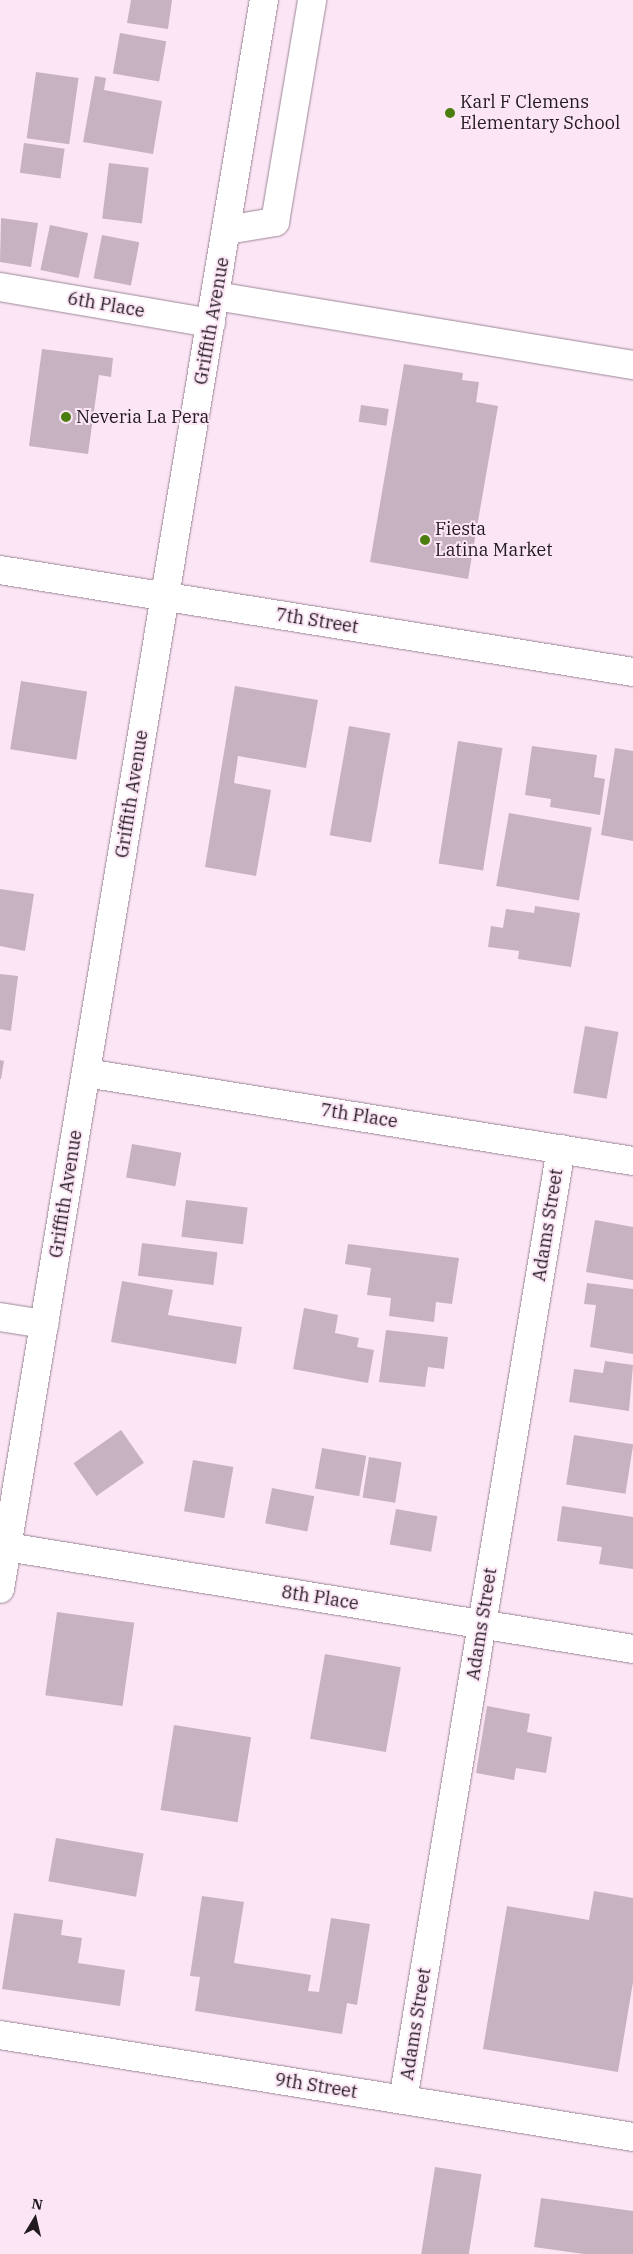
<!DOCTYPE html>
<style>
body{margin:0}
#map{position:relative;width:633px;height:2254px;overflow:hidden;background:#fce6f6;font-family:"IBM Plex Serif",serif}
div>[style]{position:absolute}
.building>*{inset:0;background:#c7b2c1;transform-origin:0 0}
.roads{filter:drop-shadow(0 0 1px #9c8796) drop-shadow(0 0 1px #9c8796)}
.minor>*{height:28px;margin:-14px;padding:0 14px;transform-origin:14px;border-radius:14px;background:#fff}
.major>*{height:28px;margin:-14px;padding:0 14px;transform-origin:14px;border-radius:14px;background:#fff}
.dots>*{width:14px;height:14px;translate:-50% -50%;box-sizing:border-box;border:2px solid #fce6f6;border-radius:50%}
span{translate:-50% -50%;white-space:nowrap;text-align:center;line-height:1.15;-webkit-text-stroke:4px #fce6f6;paint-order:stroke}
.poi-label{font-size:18px;color:#211a1f}
.left{translate:0 -50%;text-align:left}
.street-label{font-size:18px;color:#211a1f}
.north{position:absolute;left:10px;top:2194px;width:50px;height:50px;-webkit-text-stroke:4px #fce6f6;paint-order:stroke;rotate:9deg;font-size:14px;font-weight:700;line-height:20px;text-align:center;color:#211a1f}
.north::after{content:'';display:block;margin:auto;width:18px;height:22px;background:#211a1f;clip-path:polygon(50% 0,100% 100%,50% 72%,0 100%)}
</style>
<div id="map">
<div class="building">
<div style="clip-path:polygon(131px 0,172px 0,168px 29px,127px 23px)"></div>
<div style="left:120px;top:33px;width:47px;height:41px;rotate:10deg"></div>
<div style="left:36px;top:72px;width:43px;height:67px;rotate:8deg"></div>
<div style="clip-path:polygon(95px 76px,106px 78px,104px 90px,162px 101px,153px 154px,83px 142px)"></div>
<div style="left:24px;top:143px;width:41px;height:30px;rotate:8deg"></div>
<div style="left:109px;top:163px;width:40px;height:56px;rotate:7deg"></div>
<div style="clip-path:polygon(1px 218px,38px 223px,31px 267px,0 262px)"></div>
<div style="left:50px;top:225px;width:39px;height:46px;rotate:12deg"></div>
<div style="left:102px;top:235px;width:38px;height:44px;rotate:11deg"></div>
<div style="clip-path:polygon(42px 349px,113px 358px,111px 377px,99px 375px,88px 454px,29px 446px)"></div>
<div style="clip-path:polygon(404px 364px,463px 373px,462px 380px,479px 382px,476px 402px,498px 406px,468px 579px,370px 562px)"></div>
<div style="left:361px;top:405px;width:28px;height:17px;rotate:8deg"></div>
<div style="left:21px;top:681px;width:67px;height:69px;rotate:9deg"></div>
<div style="clip-path:polygon(235px 686px,318px 700px,306px 768px,238px 756px,234px 783px,271px 790px,256px 876px,205px 867px)"></div>
<div style="left:349px;top:726px;width:42px;height:111px;rotate:10deg"></div>
<div style="left:458px;top:741px;width:45px;height:124px;rotate:9deg"></div>
<div style="clip-path:polygon(532px 746px,597px 755px,594px 777px,605px 779px,600px 815px,550px 807px,551px 799px,525px 795px)"></div>
<div style="clip-path:polygon(615px 748px,633px 751px,633px 841px,601px 835px)"></div>
<div style="left:509px;top:813px;width:84px;height:74px;rotate:10deg"></div>
<div style="clip-path:polygon(0 889px,34px 894px,25px 951px,0 946px)"></div>
<div style="clip-path:polygon(535px 906px,580px 913px,571px 967px,518px 959px,519px 951px,488px 947px,491px 926px,503px 928px,506px 909px,534px 913px)"></div>
<div style="clip-path:polygon(0 974px,18px 976px,11px 1031px,0 1029px)"></div>
<div style="left:585px;top:1026px;width:34px;height:68px;rotate:10deg"></div>
<div style="clip-path:polygon(0 1060px,4px 1061px,1px 1079px,0 1079px)"></div>
<div style="left:132px;top:1144px;width:50px;height:34px;rotate:10deg"></div>
<div style="left:186px;top:1200px;width:62px;height:37px;rotate:7deg"></div>
<div style="clip-path:polygon(595px 1220px,633px 1227px,633px 1280px,586px 1272px)"></div>
<div style="left:142px;top:1243px;width:76px;height:33px;rotate:7deg"></div>
<div style="clip-path:polygon(348px 1244px,459px 1258px,452px 1304px,436px 1302px,434px 1322px,389px 1316px,391px 1298px,367px 1295px,371px 1268px,345px 1264px)"></div>
<div style="clip-path:polygon(122px 1281px,173px 1290px,168px 1315px,242px 1327px,236px 1364px,111px 1342px)"></div>
<div style="clip-path:polygon(587px 1283px,633px 1289px,633px 1354px,590px 1347px,596px 1305px,584px 1304px)"></div>
<div style="clip-path:polygon(304px 1308px,338px 1315px,335px 1333px,359px 1338px,357px 1347px,374px 1350px,368px 1383px,293px 1369px)"></div>
<div style="clip-path:polygon(386px 1330px,448px 1337px,444px 1369px,428px 1367px,425px 1387px,379px 1382px)"></div>
<div style="clip-path:polygon(605px 1361px,633px 1365px,629px 1411px,569px 1402px,574px 1369px,603px 1373px)"></div>
<div style="left:121px;top:1430px;width:40px;height:58px;rotate:55deg"></div>
<div style="left:574px;top:1435px;width:60px;height:50px;rotate:9deg"></div>
<div style="left:322px;top:1448px;width:45px;height:41px;rotate:10deg"></div>
<div style="left:369px;top:1457px;width:33px;height:41px;rotate:9deg"></div>
<div style="left:193px;top:1460px;width:41px;height:52px;rotate:10deg"></div>
<div style="left:272px;top:1488px;width:43px;height:36px;rotate:11deg"></div>
<div style="clip-path:polygon(562px 1506px,633px 1517px,633px 1569px,599px 1564px,602px 1547px,557px 1541px)"></div>
<div style="left:396px;top:1509px;width:42px;height:36px;rotate:10deg"></div>
<div style="left:57px;top:1612px;width:78px;height:84px;rotate:8deg"></div>
<div style="left:325px;top:1654px;width:77px;height:86px;rotate:10deg"></div>
<div style="clip-path:polygon(487px 1706px,530px 1714px,527px 1732px,552px 1737px,546px 1773px,516px 1768px,514px 1780px,476px 1773px)"></div>
<div style="left:174px;top:1725px;width:78px;height:86px;rotate:9deg"></div>
<div style="left:56px;top:1838px;width:89px;height:44px;rotate:10deg"></div>
<div style="clip-path:polygon(594px 1891px,633px 1898px,633px 1982px,618px 2072px,483px 2049px,507px 1906px,589px 1920px)"></div>
<div style="clip-path:polygon(202px 1896px,244px 1902px,234px 1963px,311px 1975px,308px 1991px,319px 1992px,331px 1918px,370px 1924px,357px 2005px,347px 2003px,342px 2034px,195px 2011px,200px 1977px,190px 1976px)"></div>
<div style="clip-path:polygon(14px 1913px,63px 1920px,61px 1935px,82px 1938px,78px 1963px,125px 1970px,120px 2006px,2px 1989px)"></div>
<div style="left:435px;top:2167px;width:47px;height:88px;rotate:9deg"></div>
<div style="clip-path:polygon(541px 2198px,633px 2211px,633px 2254px,584px 2254px,534px 2247px)"></div>
</div>
<div class="roads">
<div class="minor">
<div style="left:227px;top:230px;width:49px;rotate:-9.5deg"></div>
<div style="left:275px;top:222px;width:225px;rotate:-80.5deg"></div>
<div style="left:0;top:287px;width:214px;rotate:9.7deg"></div>
<div style="left:216px;top:296px;width:423px;rotate:9.4deg"></div>
<div style="left:0;top:570px;width:641px;rotate:9.15deg"></div>
<div style="left:86px;top:1073px;width:554px;rotate:9.14deg"></div>
<div style="left:0;top:1317px;width:45px;rotate:9deg"></div>
<div style="left:7px;top:1547px;width:634px;rotate:9.25deg"></div>
<div style="left:0;top:2035px;width:641px;rotate:9.15deg"></div>
<div style="left:403px;top:2100px;width:964px;rotate:-80.57deg"></div>
</div>
<div class="major">
<div style="left:0;top:1589px;width:1611px;rotate:-80.57deg"></div>
</div>
</div>
<div class="dots">
<div style="left:450px;top:113px;background:#4b7e0f"></div>
<div style="left:66px;top:417px;background:#4b7e0f"></div>
<div style="left:425px;top:540px;background:#4b7e0f"></div>
</div>
<div class="poi-label">
<span class="left" style="left:460px;top:113px">Karl F Clemens<br>Elementary School</span>
<span class="left" style="left:76px;top:417px">Neveria La Pera</span>
<span class="left" style="left:435px;top:540px">Fiesta<br>Latina Market</span>
</div>
<div class="street-label">
<span style="left:106px;top:305px;rotate:10deg">6th Place</span>
<span style="left:212px;top:321px;rotate:-80deg">Griffith Avenue</span>
<span style="left:317px;top:621px;rotate:9deg">7th Street</span>
<span style="left:132px;top:794px;rotate:-81deg">Griffith Avenue</span>
<span style="left:359px;top:1116px;rotate:9deg">7th Place</span>
<span style="left:66px;top:1194px;rotate:-81deg">Griffith Avenue</span>
<span style="left:548px;top:1225px;rotate:-81deg">Adams Street</span>
<span style="left:320px;top:1598px;rotate:9deg">8th Place</span>
<span style="left:482px;top:1624px;rotate:-81deg">Adams Street</span>
<span style="left:416px;top:2024px;rotate:-81deg">Adams Street</span>
<span style="left:316px;top:2086px;rotate:9deg">9th Street</span>
</div>
<div class="north">N</div>
</div>
